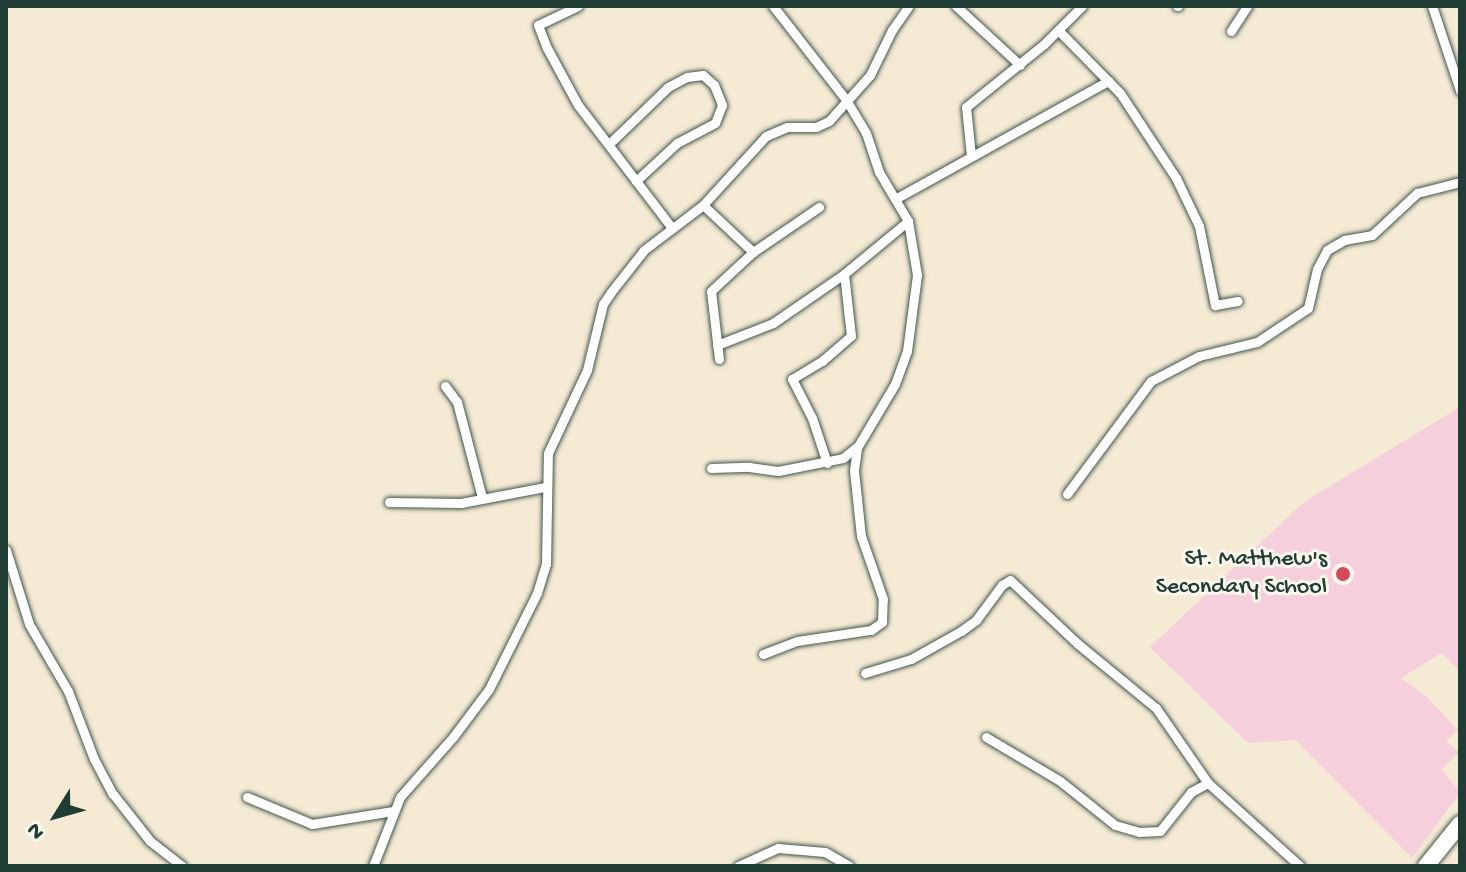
<!DOCTYPE html>
<style>
body{margin:0}
#map{position:relative;width:1466px;height:872px;overflow:hidden;background:#f5ead4;font-family:"Gochi Hand",sans-serif}
div>[style]{position:absolute}
.built>*{inset:0;background:#f5cfdb}
.roads{filter:drop-shadow(0 0 2px #3f574c) drop-shadow(0 0 2px #3f574c)}
.street>*{height:9px;margin:-4.5px;padding:0 4.5px;transform-origin:4.5px;border-radius:4.5px;background:#fff}
.highway>*{height:16px;margin:-8px;padding:0 8px;transform-origin:8px;border-radius:8px;background:#fff}
.dots>*{width:22px;height:22px;translate:-50% -50%;box-sizing:border-box;border:4px solid #fbf7ec;border-radius:50%}
span{translate:-50% -50%;white-space:nowrap;text-align:center;line-height:1.15;-webkit-text-stroke:6px #fbf7ec;paint-order:stroke}
.poi-label{font-size:24px;color:#1f3d34}
.right{translate:-100% -50%;text-align:right}
.frame{position:absolute;inset:0;border:8px solid #1f3d34;pointer-events:none}
.north{position:absolute;left:16px;top:776px;width:80px;height:80px;-webkit-text-stroke:6px #fbf7ec;paint-order:stroke;rotate:233deg;font-size:22px;font-weight:700;line-height:32px;text-align:center;color:#1f3d34}
.north::after{content:'';display:block;margin:auto;width:28px;height:36px;background:#1f3d34;clip-path:polygon(50% 0,100% 100%,50% 72%,0 100%)}
</style>
<div id="map">
<div class="built">
<div style="clip-path:polygon(1460px 407px,1460px 671px,1441px 653px,1401px 678px,1427px 697px,1458px 730px,1446px 741px,1459px 752px,1442px 769px,1460px 793px,1412px 858px,1296px 740px,1248px 743px,1150px 647px,1304px 502px)"></div>
</div>
<div class="roads">
<div class="street">
<div style="left:578px;top:6px;width:44px;rotate:154.6deg"></div>
<div style="left:538px;top:25px;width:25px;rotate:69deg"></div>
<div style="left:547px;top:48px;width:65px;rotate:61.5deg"></div>
<div style="left:578px;top:105px;width:155px;rotate:52.6deg"></div>
<div style="left:956px;top:6px;width:87px;rotate:42.7deg"></div>
<div style="left:1177px;top:6px;width:1px"></div>
<div style="left:1432px;top:6px;width:89px;rotate:71.6deg"></div>
<div style="left:1058px;top:30px;width:88px;rotate:45.5deg"></div>
<div style="left:1120px;top:93px;width:102px;rotate:56.6deg"></div>
<div style="left:1176px;top:178px;width:53px;rotate:64.4deg"></div>
<div style="left:1199px;top:226px;width:81px;rotate:78.6deg"></div>
<div style="left:1215px;top:305px;width:23px;rotate:-10deg"></div>
<div style="left:1231px;top:31px;width:30px;rotate:-57deg"></div>
<div style="left:610px;top:143px;width:81px;rotate:-44deg"></div>
<div style="left:668px;top:87px;width:21px;rotate:-28deg"></div>
<div style="left:687px;top:77px;width:16px;rotate:-7deg"></div>
<div style="left:703px;top:75px;width:15px;rotate:42deg"></div>
<div style="left:714px;top:85px;width:22px;rotate:68deg"></div>
<div style="left:722px;top:105px;width:19px;rotate:111deg"></div>
<div style="left:715px;top:123px;width:43px;rotate:152.2deg"></div>
<div style="left:677px;top:143px;width:56px;rotate:137.2deg"></div>
<div style="left:971px;top:156px;width:49px;rotate:-95.8deg"></div>
<div style="left:966px;top:107px;width:100px;rotate:-38.9deg"></div>
<div style="left:1044px;top:44px;width:54px;rotate:-45deg"></div>
<div style="left:895px;top:199px;width:244px;rotate:-29deg"></div>
<div style="left:703px;top:205px;width:69px;rotate:43.2deg"></div>
<div style="left:753px;top:252px;width:80px;rotate:-34.3deg"></div>
<div style="left:717px;top:345px;width:60px;rotate:-21.4deg"></div>
<div style="left:773px;top:323px;width:86px;rotate:-34.6deg"></div>
<div style="left:844px;top:274px;width:83px;rotate:-39.6deg"></div>
<div style="left:719px;top:359px;width:68px;rotate:-96.7deg"></div>
<div style="left:711px;top:291px;width:57px;rotate:-42.9deg"></div>
<div style="left:445px;top:386px;width:20px;rotate:53deg"></div>
<div style="left:457px;top:402px;width:98px;rotate:75.3deg"></div>
<div style="left:827px;top:463px;width:47px;rotate:-108.4deg"></div>
<div style="left:812px;top:418px;width:44px;rotate:-117.1deg"></div>
<div style="left:792px;top:379px;width:35px;rotate:-31deg"></div>
<div style="left:822px;top:361px;width:38px;rotate:-41deg"></div>
<div style="left:851px;top:336px;width:62px;rotate:-96.4deg"></div>
<div style="left:711px;top:468px;width:38px;rotate:-2deg"></div>
<div style="left:749px;top:467px;width:29px;rotate:8deg"></div>
<div style="left:778px;top:471px;width:66px;rotate:-11.3deg"></div>
<div style="left:843px;top:458px;width:19px;rotate:-39deg"></div>
<div style="left:858px;top:446px;width:72px;rotate:-59.2deg"></div>
<div style="left:895px;top:384px;width:35px;rotate:-70deg"></div>
<div style="left:907px;top:351px;width:77px;rotate:-82.5deg"></div>
<div style="left:917px;top:275px;width:55px;rotate:-99.5deg"></div>
<div style="left:908px;top:221px;width:57px;rotate:-120.6deg"></div>
<div style="left:879px;top:172px;width:41px;rotate:-108.4deg"></div>
<div style="left:866px;top:133px;width:37px;rotate:-121deg"></div>
<div style="left:847px;top:101px;width:120px;rotate:-127.9deg"></div>
<div style="left:1067px;top:494px;width:141px;rotate:-53.4deg"></div>
<div style="left:1151px;top:381px;width:54px;rotate:-27.5deg"></div>
<div style="left:1199px;top:356px;width:60px;rotate:-13.6deg"></div>
<div style="left:1257px;top:342px;width:61px;rotate:-33.7deg"></div>
<div style="left:1308px;top:308px;width:40px;rotate:-77deg"></div>
<div style="left:1317px;top:269px;width:21px;rotate:-62deg"></div>
<div style="left:1327px;top:250px;width:20px;rotate:-30deg"></div>
<div style="left:1344px;top:240px;width:28px;rotate:-10deg"></div>
<div style="left:1372px;top:235px;width:62px;rotate:-43deg"></div>
<div style="left:1417px;top:193px;width:44px;rotate:-14.3deg"></div>
<div style="left:389px;top:502px;width:72px;rotate:0.8deg"></div>
<div style="left:461px;top:503px;width:86px;rotate:-10.8deg"></div>
<div style="left:6px;top:550px;width:77px;rotate:72.7deg"></div>
<div style="left:29px;top:624px;width:78px;rotate:59.8deg"></div>
<div style="left:68px;top:691px;width:73px;rotate:69.1deg"></div>
<div style="left:94px;top:759px;width:40px;rotate:62deg"></div>
<div style="left:113px;top:794px;width:60px;rotate:51.8deg"></div>
<div style="left:150px;top:841px;width:41px;rotate:38deg"></div>
<div style="left:763px;top:654px;width:36px;rotate:-21deg"></div>
<div style="left:797px;top:641px;width:75px;rotate:-8.5deg"></div>
<div style="left:871px;top:630px;width:14px;rotate:-36deg"></div>
<div style="left:882px;top:622px;width:23px;rotate:-88deg"></div>
<div style="left:883px;top:599px;width:67px;rotate:-109.2deg"></div>
<div style="left:861px;top:536px;width:66px;rotate:-96.1deg"></div>
<div style="left:854px;top:470px;width:21px;rotate:-82deg"></div>
<div style="left:865px;top:673px;width:48px;rotate:-16.9deg"></div>
<div style="left:911px;top:659px;width:57px;rotate:-29.2deg"></div>
<div style="left:961px;top:631px;width:19px;rotate:-36deg"></div>
<div style="left:976px;top:620px;width:44px;rotate:-53.4deg"></div>
<div style="left:1002px;top:585px;width:9px;rotate:-32deg"></div>
<div style="left:1010px;top:580px;width:93px;rotate:43.3deg"></div>
<div style="left:1078px;top:644px;width:101px;rotate:39.4deg"></div>
<div style="left:1156px;top:708px;width:91px;rotate:55.3deg"></div>
<div style="left:1208px;top:783px;width:124px;rotate:42.1deg"></div>
<div style="left:986px;top:737px;width:86px;rotate:30.7deg"></div>
<div style="left:1060px;top:781px;width:70px;rotate:38.7deg"></div>
<div style="left:1115px;top:825px;width:25px;rotate:16deg"></div>
<div style="left:1139px;top:832px;width:21px;rotate:-3deg"></div>
<div style="left:1160px;top:831px;width:50px;rotate:-51.5deg"></div>
<div style="left:1191px;top:792px;width:19px;rotate:-28deg"></div>
<div style="left:247px;top:797px;width:70px;rotate:22.6deg"></div>
<div style="left:312px;top:824px;width:82px;rotate:-9.1deg"></div>
<div style="left:373px;top:866px;width:74px;rotate:-68.6deg"></div>
<div style="left:400px;top:797px;width:80px;rotate:-48.5deg"></div>
<div style="left:453px;top:737px;width:60px;rotate:-53.1deg"></div>
<div style="left:489px;top:689px;width:107px;rotate:-63.4deg"></div>
<div style="left:537px;top:593px;width:30px;rotate:-73deg"></div>
<div style="left:546px;top:564px;width:111px;rotate:-89deg"></div>
<div style="left:548px;top:453px;width:92px;rotate:-64.8deg"></div>
<div style="left:587px;top:370px;width:68px;rotate:-76.4deg"></div>
<div style="left:603px;top:304px;width:14px;rotate:-56deg"></div>
<div style="left:611px;top:292px;width:53px;rotate:-51.8deg"></div>
<div style="left:644px;top:250px;width:74px;rotate:-37.3deg"></div>
<div style="left:703px;top:205px;width:93px;rotate:-47.6deg"></div>
<div style="left:766px;top:136px;width:23px;rotate:-23deg"></div>
<div style="left:787px;top:127px;width:29px"></div>
<div style="left:816px;top:127px;width:14px;rotate:-25deg"></div>
<div style="left:829px;top:121px;width:62px;rotate:-48.3deg"></div>
<div style="left:870px;top:75px;width:50px;rotate:-63.9deg"></div>
<div style="left:892px;top:30px;width:29px;rotate:-55deg"></div>
<div style="left:738px;top:866px;width:44px;rotate:-24.2deg"></div>
<div style="left:778px;top:848px;width:47px;rotate:4.9deg"></div>
<div style="left:825px;top:852px;width:28px;rotate:30deg"></div>
</div>
<div class="highway">
<div style="left:1426px;top:866px;width:54px;rotate:-51deg"></div>
</div>
</div>
<div class="dots">
<div style="left:1343px;top:574px;background:#d1495b"></div>
</div>
<div class="poi-label">
<span class="right" style="left:1327px;top:574px">St. Matthew's<br>Secondary School</span>
</div>
<div class="frame"></div>
<div class="north">N</div>
</div>
